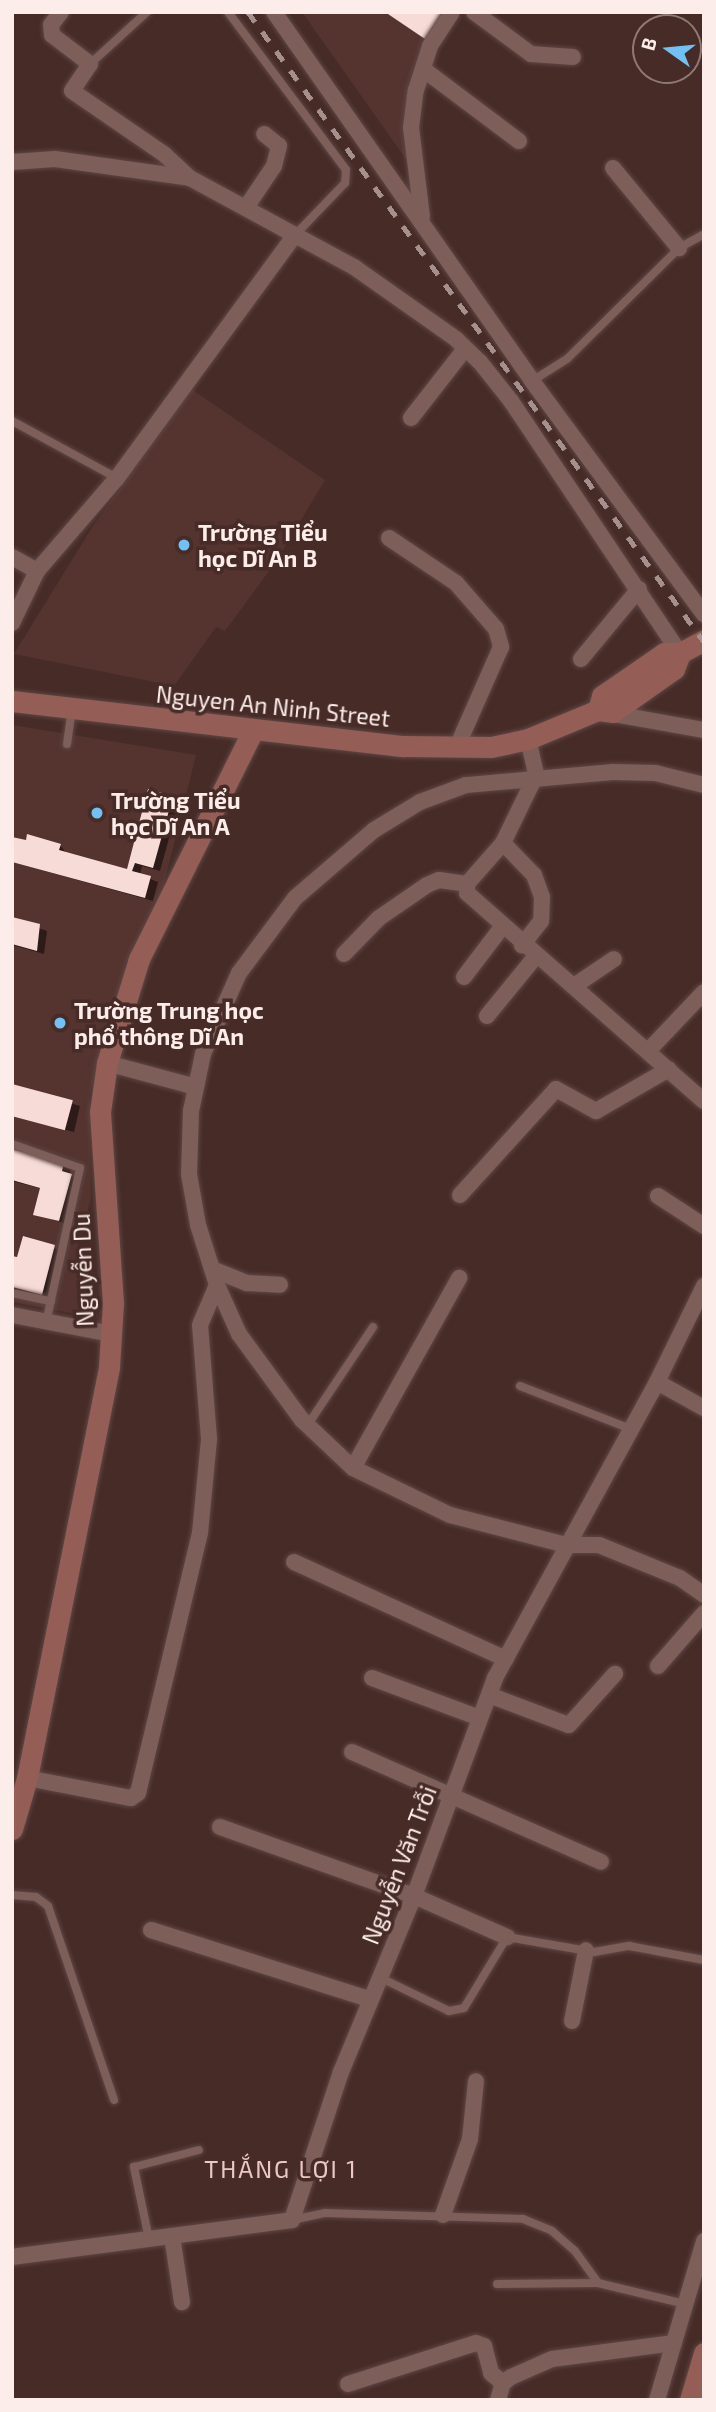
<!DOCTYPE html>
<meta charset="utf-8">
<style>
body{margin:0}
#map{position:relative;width:716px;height:2412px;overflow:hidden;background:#472b27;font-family:"Exo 2",sans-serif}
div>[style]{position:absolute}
.built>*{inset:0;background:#55342f}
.shadow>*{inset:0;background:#0007}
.building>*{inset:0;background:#f7dbd7;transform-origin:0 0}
.roads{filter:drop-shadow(0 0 2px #5e4745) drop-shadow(0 0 2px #5e4745)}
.lane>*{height:8px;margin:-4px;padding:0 4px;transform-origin:4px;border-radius:4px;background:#7d5e59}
.street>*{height:16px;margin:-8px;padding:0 8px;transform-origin:8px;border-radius:8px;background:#7d5e59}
.secondary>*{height:21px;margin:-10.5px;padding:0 10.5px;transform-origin:10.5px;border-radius:10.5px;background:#945d56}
.rail>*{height:5px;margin-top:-2.5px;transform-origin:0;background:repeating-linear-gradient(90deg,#a5908d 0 12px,transparent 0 24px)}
.dots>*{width:19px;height:19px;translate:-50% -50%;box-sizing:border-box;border:4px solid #472b27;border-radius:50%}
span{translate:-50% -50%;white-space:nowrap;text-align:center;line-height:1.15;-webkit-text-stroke:7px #472b27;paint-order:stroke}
.poi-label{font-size:23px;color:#fcedeb;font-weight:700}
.left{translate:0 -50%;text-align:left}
.street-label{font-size:23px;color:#fcedeb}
.neighbourhood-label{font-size:24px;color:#ecc8c3;letter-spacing:2px}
.frame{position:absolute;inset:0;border:14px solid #fcedeb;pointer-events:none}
.north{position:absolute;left:632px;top:14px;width:70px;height:70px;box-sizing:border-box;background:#472b27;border:2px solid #8f7975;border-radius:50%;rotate:285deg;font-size:19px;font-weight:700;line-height:28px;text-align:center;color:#fcedeb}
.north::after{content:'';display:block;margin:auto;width:24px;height:32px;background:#71c1f4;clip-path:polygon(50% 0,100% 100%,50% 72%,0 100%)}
</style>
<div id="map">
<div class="built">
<div style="clip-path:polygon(302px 12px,448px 12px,428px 57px,413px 169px)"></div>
<div style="clip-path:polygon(191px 389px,325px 480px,277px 560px,225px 631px,216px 627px,174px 686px,14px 654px,91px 529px)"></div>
<div style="clip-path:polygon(12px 725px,196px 755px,164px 884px,133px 948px,89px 1096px,91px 1199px,76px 1252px,92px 1258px,98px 1318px,12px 1302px)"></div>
</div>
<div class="shadow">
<div style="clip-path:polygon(172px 797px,179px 802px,160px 871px,142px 866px,140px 875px,158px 882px,153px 901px,12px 862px,12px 838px,60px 845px,67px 854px,128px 871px)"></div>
<div style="clip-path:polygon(12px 919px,47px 931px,44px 954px,12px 945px)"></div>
<div style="clip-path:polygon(12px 1085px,80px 1106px,74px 1132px,12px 1116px)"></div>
<div style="clip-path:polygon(12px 1151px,71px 1169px,69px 1175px,79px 1180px,67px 1224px,35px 1214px,42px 1189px,12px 1181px)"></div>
<div style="clip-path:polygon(24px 1238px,62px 1251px,50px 1298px,12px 1288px,12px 1258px,19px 1259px)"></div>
</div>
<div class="building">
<div style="clip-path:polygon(385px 12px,442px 12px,425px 39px)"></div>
<div style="clip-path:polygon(148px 789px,173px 796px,153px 868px,135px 863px,132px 871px,151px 876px,145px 898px,12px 862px,12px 837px,26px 840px,27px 834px,61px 844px,59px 850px,127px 869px)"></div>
<div style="clip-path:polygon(12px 917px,40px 924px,37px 951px,12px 944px)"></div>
<div style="left:12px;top:1084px;width:63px;height:31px;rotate:15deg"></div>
<div style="clip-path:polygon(12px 1149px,64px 1163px,62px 1171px,72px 1174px,59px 1221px,33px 1215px,40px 1188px,12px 1180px)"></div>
<div style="clip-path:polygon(23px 1236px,55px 1245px,42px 1295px,12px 1287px,12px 1256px,17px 1257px)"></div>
</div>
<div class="roads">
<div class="lane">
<div style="left:228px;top:12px;width:197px;rotate:53.2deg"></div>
<div style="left:346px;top:170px;width:13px;rotate:94deg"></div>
<div style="left:345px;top:183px;width:72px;rotate:133.9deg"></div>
<div style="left:90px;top:64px;width:77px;rotate:-42.4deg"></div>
<div style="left:532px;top:381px;width:41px;rotate:-32.2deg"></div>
<div style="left:567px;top:359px;width:158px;rotate:-44.7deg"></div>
<div style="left:679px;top:248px;width:29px;rotate:-29deg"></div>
<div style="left:12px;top:421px;width:119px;rotate:28.5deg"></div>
<div style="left:67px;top:744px;width:34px;rotate:-82deg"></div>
<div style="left:12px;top:1144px;width:72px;rotate:19.4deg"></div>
<div style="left:80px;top:1168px;width:158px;rotate:102.4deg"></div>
<div style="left:12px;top:1293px;width:40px;rotate:12deg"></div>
<div style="left:520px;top:1386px;width:119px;rotate:21.2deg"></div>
<div style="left:307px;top:1426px;width:119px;rotate:-56.3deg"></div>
<div style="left:12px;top:1895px;width:24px;rotate:5deg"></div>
<div style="left:36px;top:1897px;width:15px;rotate:37deg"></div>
<div style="left:48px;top:1906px;width:205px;rotate:71.2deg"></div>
<div style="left:379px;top:1977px;width:78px;rotate:25.9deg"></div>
<div style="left:449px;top:2011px;width:15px;rotate:-11deg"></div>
<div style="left:464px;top:2008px;width:83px;rotate:-58.8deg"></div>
<div style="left:507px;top:1937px;width:88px;rotate:9.8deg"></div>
<div style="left:594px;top:1952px;width:36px;rotate:-10deg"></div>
<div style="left:629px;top:1946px;width:76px;rotate:10.6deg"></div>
<div style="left:292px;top:2220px;width:34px;rotate:-12deg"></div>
<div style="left:325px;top:2213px;width:198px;rotate:1.7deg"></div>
<div style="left:523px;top:2219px;width:31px;rotate:22deg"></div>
<div style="left:552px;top:2231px;width:30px;rotate:41deg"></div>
<div style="left:575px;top:2251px;width:39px;rotate:54deg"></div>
<div style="left:598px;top:2283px;width:89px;rotate:13.6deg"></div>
<div style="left:149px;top:2239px;width:74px;rotate:-101.8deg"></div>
<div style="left:134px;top:2167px;width:67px;rotate:-14.7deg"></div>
<div style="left:497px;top:2284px;width:101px;rotate:-0.6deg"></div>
</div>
<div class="street">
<div style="left:61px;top:12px;width:16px;rotate:128deg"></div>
<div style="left:51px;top:25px;width:10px;rotate:84deg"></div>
<div style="left:52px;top:35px;width:48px;rotate:37.3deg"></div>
<div style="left:90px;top:64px;width:32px;rotate:124deg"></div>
<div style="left:72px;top:91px;width:112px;rotate:34.4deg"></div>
<div style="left:164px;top:154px;width:35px;rotate:43deg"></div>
<div style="left:190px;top:178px;width:187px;rotate:28.5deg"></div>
<div style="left:354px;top:267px;width:125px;rotate:35.2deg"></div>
<div style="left:456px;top:339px;width:33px;rotate:44deg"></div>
<div style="left:480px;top:362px;width:50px;rotate:51.5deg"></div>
<div style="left:511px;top:401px;width:303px;rotate:56.2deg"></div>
<div style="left:274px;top:12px;width:450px;rotate:55deg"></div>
<div style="left:532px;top:381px;width:290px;rotate:53.6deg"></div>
<div style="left:474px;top:12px;width:71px;rotate:36.4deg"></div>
<div style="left:531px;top:54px;width:42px;rotate:4.1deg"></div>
<div style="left:423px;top:69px;width:120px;rotate:36.9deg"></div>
<div style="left:12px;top:162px;width:43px;rotate:-4deg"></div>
<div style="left:55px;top:159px;width:136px;rotate:8deg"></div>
<div style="left:613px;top:168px;width:104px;rotate:50.5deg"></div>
<div style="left:247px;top:206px;width:48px;rotate:-56deg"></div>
<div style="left:274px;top:166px;width:21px;rotate:-76deg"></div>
<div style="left:279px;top:146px;width:19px;rotate:-141deg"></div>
<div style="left:422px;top:217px;width:90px;rotate:-97deg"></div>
<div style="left:411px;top:128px;width:38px;rotate:-83deg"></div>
<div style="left:416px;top:90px;width:46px;rotate:-72.3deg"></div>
<div style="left:430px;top:46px;width:40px;rotate:-57.1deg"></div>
<div style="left:411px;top:418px;width:88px;rotate:-52deg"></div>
<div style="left:389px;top:538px;width:81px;rotate:33.9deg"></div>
<div style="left:456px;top:583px;width:61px;rotate:49deg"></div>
<div style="left:496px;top:629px;width:19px;rotate:74deg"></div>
<div style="left:501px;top:647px;width:111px;rotate:113.8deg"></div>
<div style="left:12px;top:557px;width:29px;rotate:29deg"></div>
<div style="left:12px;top:623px;width:58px;rotate:-64.3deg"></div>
<div style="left:37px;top:571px;width:123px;rotate:-49.3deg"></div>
<div style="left:117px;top:478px;width:301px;rotate:-53.8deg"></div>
<div style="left:581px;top:659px;width:91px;rotate:-50.4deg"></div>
<div style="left:603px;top:712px;width:103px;rotate:10.1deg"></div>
<div style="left:528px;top:739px;width:37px;rotate:77deg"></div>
<div style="left:536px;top:775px;width:76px;rotate:115.9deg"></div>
<div style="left:503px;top:843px;width:55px;rotate:131.3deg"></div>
<div style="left:467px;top:884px;width:9px;rotate:90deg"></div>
<div style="left:467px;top:893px;width:315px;rotate:41.3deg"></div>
<div style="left:704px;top:785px;width:49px;rotate:-166deg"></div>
<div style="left:656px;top:773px;width:43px;rotate:-178.7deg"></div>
<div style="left:613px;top:772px;width:148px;rotate:174.9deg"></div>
<div style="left:466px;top:785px;width:49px;rotate:159.7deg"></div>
<div style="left:420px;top:802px;width:54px;rotate:148.7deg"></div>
<div style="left:374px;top:830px;width:104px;rotate:139.3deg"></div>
<div style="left:295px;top:898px;width:94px;rotate:126.7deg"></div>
<div style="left:239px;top:973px;width:89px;rotate:114deg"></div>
<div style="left:203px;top:1054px;width:58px;rotate:101.9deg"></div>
<div style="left:191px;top:1111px;width:63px;rotate:91.8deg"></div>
<div style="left:189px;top:1174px;width:52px;rotate:80deg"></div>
<div style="left:198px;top:1225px;width:63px;rotate:72.4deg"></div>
<div style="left:217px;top:1285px;width:54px;rotate:65.8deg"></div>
<div style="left:239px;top:1334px;width:107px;rotate:53.8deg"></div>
<div style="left:302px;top:1420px;width:70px;rotate:43.3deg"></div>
<div style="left:353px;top:1468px;width:108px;rotate:25.9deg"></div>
<div style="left:450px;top:1515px;width:120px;rotate:14.5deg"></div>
<div style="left:566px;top:1545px;width:33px"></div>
<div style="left:599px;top:1545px;width:87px;rotate:22.2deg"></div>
<div style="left:680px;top:1578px;width:29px;rotate:35deg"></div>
<div style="left:503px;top:843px;width:45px;rotate:45.9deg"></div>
<div style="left:534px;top:875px;width:23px;rotate:70deg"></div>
<div style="left:542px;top:897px;width:24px;rotate:92deg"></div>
<div style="left:541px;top:921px;width:31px;rotate:128deg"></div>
<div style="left:344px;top:954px;width:50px;rotate:-45.8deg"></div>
<div style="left:379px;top:918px;width:58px;rotate:-34.5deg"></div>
<div style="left:427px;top:885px;width:13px;rotate:-23deg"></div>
<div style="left:439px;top:880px;width:28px;rotate:8deg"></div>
<div style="left:464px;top:977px;width:63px;rotate:-52.8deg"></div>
<div style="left:574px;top:986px;width:48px;rotate:-34deg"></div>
<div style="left:487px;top:1016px;width:77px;rotate:-50.8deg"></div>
<div style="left:648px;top:1051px;width:81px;rotate:-46.5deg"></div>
<div style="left:107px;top:1063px;width:92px;rotate:15.1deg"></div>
<div style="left:460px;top:1195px;width:143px;rotate:-47.8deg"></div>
<div style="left:556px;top:1089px;width:46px;rotate:28.8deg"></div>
<div style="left:596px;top:1111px;width:84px;rotate:-29.9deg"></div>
<div style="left:658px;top:1196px;width:55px;rotate:33.1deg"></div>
<div style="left:212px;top:1269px;width:38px;rotate:22deg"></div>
<div style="left:247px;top:1283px;width:33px;rotate:3deg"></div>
<div style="left:12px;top:1315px;width:102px;rotate:10.8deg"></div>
<div style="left:657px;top:1382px;width:54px;rotate:29deg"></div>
<div style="left:353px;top:1468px;width:218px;rotate:-60.8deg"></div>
<div style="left:294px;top:1562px;width:233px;rotate:24.6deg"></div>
<div style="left:658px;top:1666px;width:70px;rotate:-49deg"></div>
<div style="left:372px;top:1678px;width:115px;rotate:20.3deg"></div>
<div style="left:489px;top:1695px;width:85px;rotate:20.6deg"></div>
<div style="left:569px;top:1725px;width:69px;rotate:-48deg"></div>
<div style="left:352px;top:1752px;width:272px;rotate:23.8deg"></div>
<div style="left:27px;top:1778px;width:106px;rotate:10.9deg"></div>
<div style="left:131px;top:1798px;width:9px;rotate:-36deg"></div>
<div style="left:138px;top:1793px;width:267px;rotate:-76.6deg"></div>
<div style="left:200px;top:1533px;width:94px;rotate:-84.5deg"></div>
<div style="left:209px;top:1439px;width:114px;rotate:-94.5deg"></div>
<div style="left:200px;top:1325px;width:43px;rotate:-67deg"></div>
<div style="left:220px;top:1827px;width:206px;rotate:19.6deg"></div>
<div style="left:414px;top:1896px;width:102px;rotate:23.8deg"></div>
<div style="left:151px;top:1930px;width:229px;rotate:17.6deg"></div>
<div style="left:572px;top:2021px;width:72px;rotate:-78.8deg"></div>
<div style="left:443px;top:2215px;width:81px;rotate:-70.4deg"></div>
<div style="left:470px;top:2139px;width:58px;rotate:-84.1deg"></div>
<div style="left:172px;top:2236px;width:67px;rotate:81.4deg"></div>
<div style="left:12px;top:2257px;width:282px;rotate:-7.5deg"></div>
<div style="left:292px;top:2220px;width:156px;rotate:-71.7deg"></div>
<div style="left:341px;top:2072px;width:191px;rotate:-67.5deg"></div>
<div style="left:414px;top:1896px;width:233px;rotate:-69.6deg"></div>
<div style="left:495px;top:1678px;width:337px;rotate:-61.3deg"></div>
<div style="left:657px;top:1382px;width:107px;rotate:-63.9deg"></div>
<div style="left:348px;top:2384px;width:134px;rotate:-17.8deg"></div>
<div style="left:476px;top:2343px;width:9px;rotate:21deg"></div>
<div style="left:484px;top:2346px;width:28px;rotate:75deg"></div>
<div style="left:491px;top:2373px;width:16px;rotate:40deg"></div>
<div style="left:498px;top:2400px;width:18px;rotate:-74deg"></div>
<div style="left:503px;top:2383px;width:10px;rotate:-37deg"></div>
<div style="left:511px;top:2377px;width:45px;rotate:-23.7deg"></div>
<div style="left:552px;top:2359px;width:123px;rotate:-7.5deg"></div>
<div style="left:657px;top:2400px;width:166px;rotate:-73.5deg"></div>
</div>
<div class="secondary">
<div style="left:12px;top:701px;width:394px;rotate:6.6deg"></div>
<div style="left:403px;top:746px;width:88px;rotate:0.7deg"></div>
<div style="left:491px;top:747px;width:38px;rotate:-12deg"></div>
<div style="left:528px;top:739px;width:76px;rotate:-22.5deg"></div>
<div style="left:598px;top:710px;width:15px;rotate:8deg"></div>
<div style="left:613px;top:712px;width:75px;rotate:-35.2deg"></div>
<div style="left:674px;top:669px;width:17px;rotate:-69deg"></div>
<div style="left:680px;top:653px;width:27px;rotate:-28deg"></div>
<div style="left:598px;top:710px;width:15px;rotate:-74deg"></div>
<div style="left:602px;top:696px;width:75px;rotate:-34.7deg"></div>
<div style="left:664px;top:653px;width:16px"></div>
<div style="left:12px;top:1829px;width:53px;rotate:-73.6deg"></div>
<div style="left:27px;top:1778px;width:419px;rotate:-78.7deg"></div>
<div style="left:109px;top:1367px;width:64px;rotate:-86.4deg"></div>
<div style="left:113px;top:1303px;width:191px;rotate:-93.9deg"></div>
<div style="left:100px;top:1112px;width:49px;rotate:-81.9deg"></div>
<div style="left:107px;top:1063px;width:109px;rotate:-72.9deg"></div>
<div style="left:139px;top:959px;width:256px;rotate:-63.5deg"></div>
<div style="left:690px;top:2400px;width:49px;rotate:-73.4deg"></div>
</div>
</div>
<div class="rail">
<div style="left:248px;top:12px;width:778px;rotate:54.1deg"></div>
</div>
<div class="dots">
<div style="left:184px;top:545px;background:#71c1f4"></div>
<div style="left:97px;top:813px;background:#71c1f4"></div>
<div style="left:60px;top:1023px;background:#71c1f4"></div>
</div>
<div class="poi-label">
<span class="left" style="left:198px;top:545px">Trường Tiểu<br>học Dĩ An B</span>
<span class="left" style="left:111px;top:813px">Trường Tiểu<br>học Dĩ An A</span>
<span class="left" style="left:74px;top:1023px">Trường Trung học<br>phổ thông Dĩ An</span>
</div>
<div class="street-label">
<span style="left:273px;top:706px;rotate:6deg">Nguyen An Ninh Street</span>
<span style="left:83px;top:1270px;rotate:-92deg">Nguyễn Du</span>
<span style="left:399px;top:1865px;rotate:-69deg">Nguyễn Văn Trỗi</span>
</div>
<div class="neighbourhood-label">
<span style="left:281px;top:2169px">THẮNG LỢI 1</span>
</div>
<div class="frame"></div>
<div class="north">B</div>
</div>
